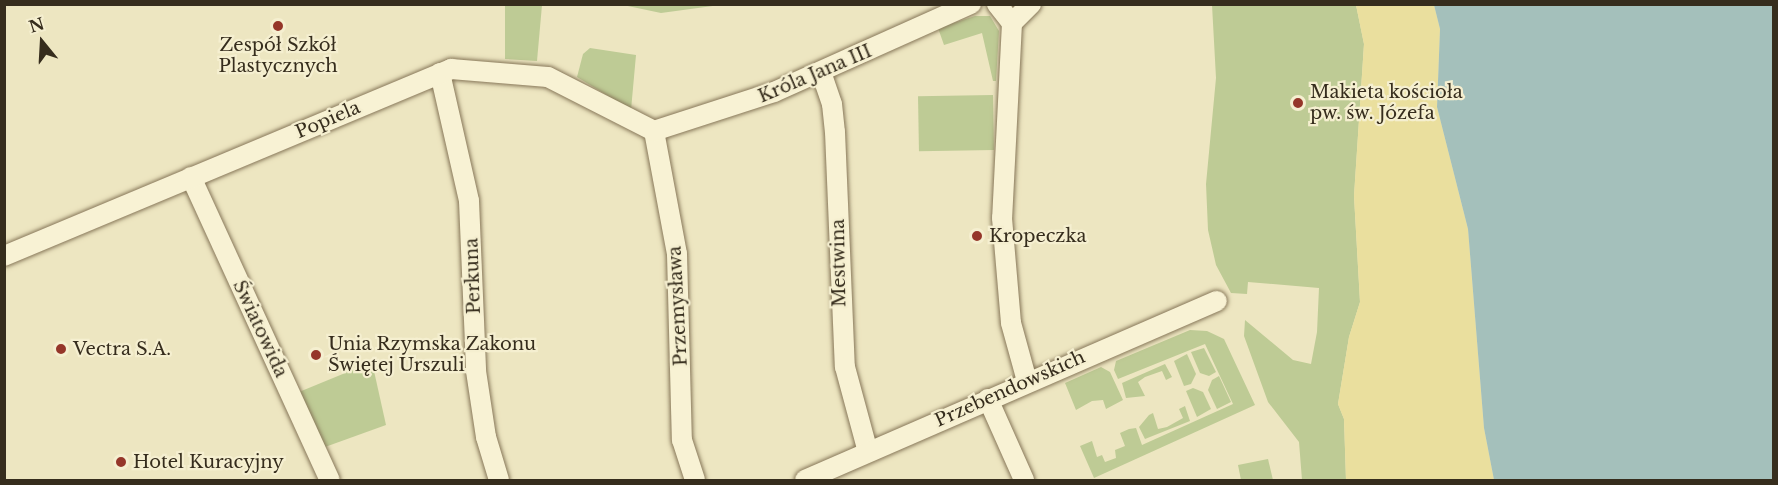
<!DOCTYPE html>
<meta charset="utf-8">
<style>
body{margin:0}
#map{position:relative;width:1778px;height:485px;overflow:hidden;background:#ede6c1;font-family:"Libre Baskerville",serif}
div>[style]{position:absolute}
.green>*{inset:0;background:#becb95;transform-origin:0 0}
.sand>*{inset:0;background:#eadf9e}
.water>*{inset:0;background:#a4c0bb}
.roads{filter:drop-shadow(0 0 2px #877759) drop-shadow(0 0 2px #877759)}
.minor>*{height:20px;margin:-10px;padding:0 10px;transform-origin:10px;border-radius:10px;background:#f8f2d4}
.dots>*{width:16px;height:16px;translate:-50% -50%;box-sizing:border-box;border:3px solid #f5efd0;border-radius:50%}
span{translate:-50% -50%;white-space:nowrap;text-align:center;line-height:1.15;-webkit-text-stroke:4.5px #f5efd0;paint-order:stroke}
.poi-label{font-size:18px;color:#362d1d}
.left{translate:0 -50%;text-align:left}
.street-label{font-size:18px;color:#362d1d}
.frame{position:absolute;inset:0;border:6px solid #362d1d;pointer-events:none}
.north{position:absolute;left:12px;top:12px;width:60px;height:60px;-webkit-text-stroke:4px #f5efd0;paint-order:stroke;rotate:342deg;font-size:16px;font-weight:700;line-height:24px;text-align:center;color:#362d1d}
.north::after{content:'';display:block;margin:auto;width:21px;height:27px;background:#362d1d;clip-path:polygon(50% 0,100% 100%,50% 72%,0 100%)}
</style>
<div id="map">
<div class="green">
<div style="clip-path:polygon(505px 5px,542px 5px,537px 61px,505px 59px)"></div>
<div style="clip-path:polygon(623px 5px,720px 5px,661px 13px)"></div>
<div style="clip-path:polygon(1212px 5px,1356px 5px,1364px 44px,1354px 196px,1360px 302px,1349px 337px,1338px 404px,1344px 419px,1346px 480px,1302px 480px,1299px 442px,1268px 402px,1244px 336px,1245px 320px,1293px 360px,1311px 364px,1317px 332px,1319px 288px,1248px 282px,1247px 294px,1231px 293px,1216px 265px,1208px 230px,1206px 184px,1216px 78px)"></div>
<div style="clip-path:polygon(975px 16px,990px 16px,999px 31px,996px 81px,993px 81px,982px 33px,944px 45px,938px 28px)"></div>
<div style="clip-path:polygon(590px 48px,636px 55px,631px 110px,577px 77px,583px 54px)"></div>
<div style="left:993px;top:95px;width:55px;height:75px;rotate:89deg"></div>
<div style="clip-path:polygon(1190px 330px,1207px 331px,1224px 339px,1255px 405px,1094px 478px,1080px 446px,1092px 441px,1097px 457px,1102px 455px,1105px 462px,1116px 458px,1115px 450px,1125px 446px,1120px 433px,1129px 429px,1136px 428px,1142px 445px,1233px 404px,1205px 344px,1118px 379px,1114px 370px,1116px 361px)"></div>
<div style="clip-path:polygon(1204px 348px,1216px 372px,1209px 376px,1200px 373px,1191px 352px)"></div>
<div style="clip-path:polygon(1187px 354px,1196px 374px,1191px 384px,1184px 386px,1174px 361px)"></div>
<div style="clip-path:polygon(372px 362px,386px 425px,325px 447px,299px 392px)"></div>
<div style="clip-path:polygon(1165px 364px,1172px 377px,1166px 380px,1162px 371px,1145px 377px,1138px 382px,1145px 396px,1126px 398px,1122px 383px)"></div>
<div style="clip-path:polygon(1101px 367px,1110px 372px,1123px 400px,1106px 409px,1103px 400px,1092px 401px,1076px 410px,1065px 383px)"></div>
<div style="clip-path:polygon(1219px 376px,1231px 402px,1217px 409px,1208px 390px,1212px 380px)"></div>
<div style="clip-path:polygon(1193px 388px,1203px 392px,1211px 409px,1197px 417px,1186px 391px)"></div>
<div style="clip-path:polygon(1185px 406px,1190px 421px,1145px 439px,1139px 427px,1149px 415px,1153px 413px,1158px 429px,1167px 427px,1183px 418px,1179px 409px)"></div>
<div style="clip-path:polygon(1268px 459px,1273px 480px,1241px 480px,1238px 465px)"></div>
</div>
<div class="sand">
<div style="clip-path:polygon(1356px 5px,1434px 5px,1440px 29px,1437px 107px,1468px 229px,1484px 428px,1494px 480px,1346px 480px,1344px 419px,1338px 404px,1349px 337px,1360px 302px,1354px 196px,1364px 44px)"></div>
</div>
<div class="water">
<div style="clip-path:polygon(1434px 5px,1773px 5px,1773px 480px,1494px 480px,1484px 428px,1468px 229px,1437px 107px,1440px 29px)"></div>
</div>
<div class="roads">
<div class="minor">
<div style="left:997px;top:4px;width:24px;rotate:52deg"></div>
<div style="left:1012px;top:23px;width:195px;rotate:92.9deg"></div>
<div style="left:1002px;top:218px;width:105px;rotate:85.1deg"></div>
<div style="left:1011px;top:323px;width:60px;rotate:74.6deg"></div>
<div style="left:1012px;top:23px;width:27px;rotate:-45deg"></div>
<div style="left:821px;top:72px;width:34px;rotate:71deg"></div>
<div style="left:832px;top:104px;width:28px;rotate:84deg"></div>
<div style="left:835px;top:132px;width:235px;rotate:87.6deg"></div>
<div style="left:845px;top:367px;width:88px;rotate:74.9deg"></div>
<div style="left:440px;top:73px;width:131px;rotate:77.2deg"></div>
<div style="left:469px;top:201px;width:170px;rotate:87.6deg"></div>
<div style="left:476px;top:371px;width:67px;rotate:81.4deg"></div>
<div style="left:486px;top:437px;width:45px;rotate:73.2deg"></div>
<div style="left:654px;top:131px;width:125px;rotate:79.4deg"></div>
<div style="left:677px;top:254px;width:186px;rotate:88.5deg"></div>
<div style="left:682px;top:440px;width:42px;rotate:72deg"></div>
<div style="left:654px;top:131px;width:126px;rotate:-18deg"></div>
<div style="left:774px;top:92px;width:216px;rotate:-24.1deg"></div>
<div style="left:191px;top:177px;width:333px;rotate:65.4deg"></div>
<div style="left:4px;top:256px;width:485px;rotate:-22.7deg"></div>
<div style="left:451px;top:69px;width:97px;rotate:4.7deg"></div>
<div style="left:548px;top:77px;width:119px;rotate:27deg"></div>
<div style="left:988px;top:399px;width:89px;rotate:66deg"></div>
<div style="left:805px;top:480px;width:449px;rotate:-23.5deg"></div>
</div>
</div>
<div class="dots">
<div style="left:278px;top:26px;background:#953629"></div>
<div style="left:1298px;top:103px;background:#953629"></div>
<div style="left:977px;top:236px;background:#953629"></div>
<div style="left:61px;top:349px;background:#953629"></div>
<div style="left:316px;top:355px;background:#953629"></div>
<div style="left:121px;top:462px;background:#953629"></div>
</div>
<div class="poi-label">
<span style="left:278px;top:56px">Zespół Szkół<br>Plastycznych</span>
<span class="left" style="left:1310px;top:103px">Makieta kościoła<br>pw. św. Józefa</span>
<span class="left" style="left:989px;top:236px">Kropeczka</span>
<span class="left" style="left:328px;top:355px">Unia Rzymska Zakonu<br>Świętej Urszuli</span>
<span class="left" style="left:73px;top:349px">Vectra S.A.</span>
<span class="left" style="left:133px;top:462px">Hotel Kuracyjny</span>
</div>
<div class="street-label">
<span style="left:815px;top:74px;rotate:-23deg">Króla Jana III</span>
<span style="left:328px;top:120px;rotate:-23deg">Popiela</span>
<span style="left:839px;top:263px;rotate:-91deg">Mestwina</span>
<span style="left:473px;top:276px;rotate:-92deg">Perkuna</span>
<span style="left:678px;top:306px;rotate:-93deg">Przemysława</span>
<span style="left:260px;top:329px;rotate:65deg">Światowida</span>
<span style="left:1010px;top:389px;rotate:-24deg">Przebendowskich</span>
</div>
<div class="frame"></div>
<div class="north">N</div>
</div>
